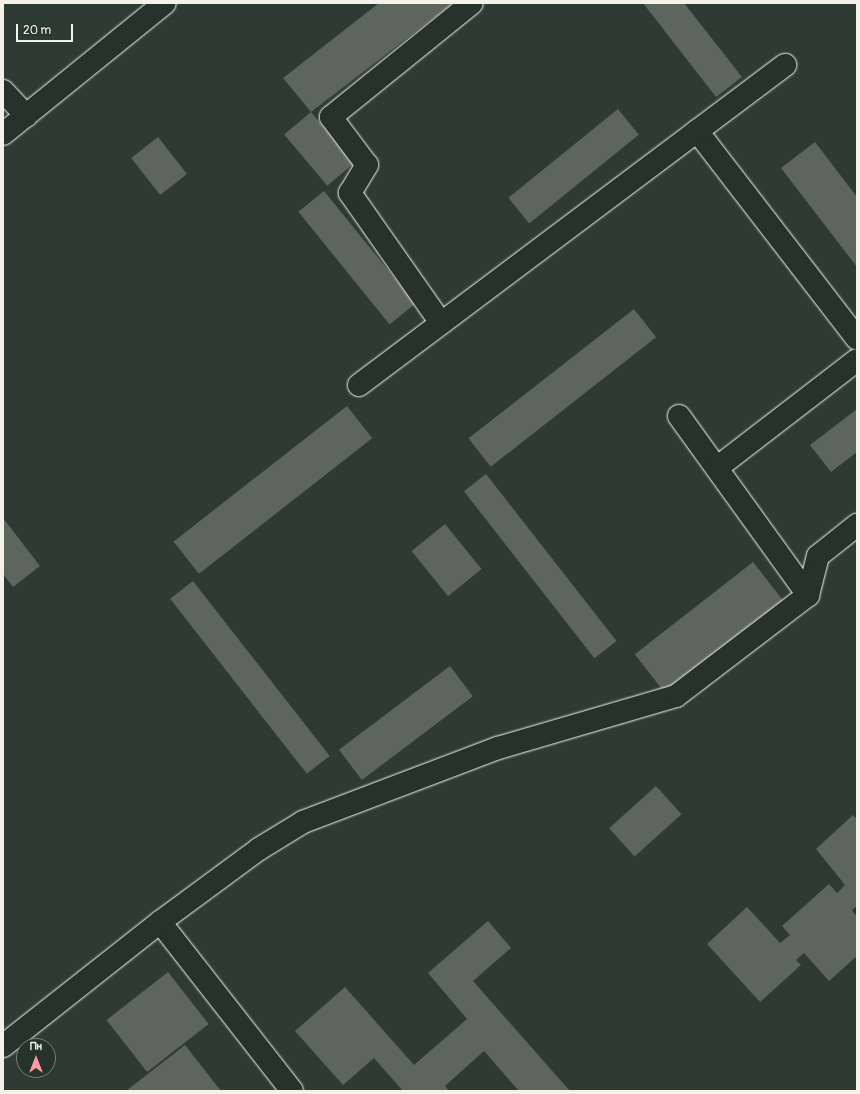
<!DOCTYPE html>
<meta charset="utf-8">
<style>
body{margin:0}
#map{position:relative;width:860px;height:1094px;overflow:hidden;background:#2e3b34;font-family:Pangolin,sans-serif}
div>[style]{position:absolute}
.building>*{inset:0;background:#5c655e;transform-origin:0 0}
.roads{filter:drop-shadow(0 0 1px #f4f1e8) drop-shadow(0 0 1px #f4f1e8)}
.minor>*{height:22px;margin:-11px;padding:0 11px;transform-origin:11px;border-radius:11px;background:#26332d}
span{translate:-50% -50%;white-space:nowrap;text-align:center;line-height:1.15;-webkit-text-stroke:3.5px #26332d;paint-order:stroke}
.frame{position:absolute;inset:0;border:4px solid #f4f1e8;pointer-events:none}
.north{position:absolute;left:16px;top:1038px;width:40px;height:40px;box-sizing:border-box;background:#26332d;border:1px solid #787f78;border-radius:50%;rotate:0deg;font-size:11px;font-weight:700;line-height:16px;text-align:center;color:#f4f1e8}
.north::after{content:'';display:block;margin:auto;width:14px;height:18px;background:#ff9aa2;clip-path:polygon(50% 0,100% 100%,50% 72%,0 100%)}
.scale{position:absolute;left:16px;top:24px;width:57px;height:18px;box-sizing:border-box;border:2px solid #f4f1e8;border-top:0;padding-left:5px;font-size:12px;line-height:14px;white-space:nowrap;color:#f4f1e8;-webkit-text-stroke:3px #26332d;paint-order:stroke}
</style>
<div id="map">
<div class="building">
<div style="clip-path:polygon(379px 3px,453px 3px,311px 112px,283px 78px)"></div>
<div style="clip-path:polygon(643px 3px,684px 3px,742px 77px,716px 97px)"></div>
<div style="left:618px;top:109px;width:33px;height:141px;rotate:51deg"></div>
<div style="left:311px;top:112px;width:67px;height:35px;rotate:50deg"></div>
<div style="left:158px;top:137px;width:47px;height:34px;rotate:52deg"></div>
<div style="clip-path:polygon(815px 142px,857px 197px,857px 267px,781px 168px)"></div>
<div style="left:324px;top:191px;width:145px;height:33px;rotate:51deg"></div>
<div style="left:634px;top:309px;width:36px;height:210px;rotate:52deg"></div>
<div style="left:347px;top:406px;width:41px;height:220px;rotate:52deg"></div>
<div style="clip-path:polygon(857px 409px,857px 452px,831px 472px,810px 445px)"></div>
<div style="left:486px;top:474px;width:212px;height:28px;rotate:52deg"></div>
<div style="clip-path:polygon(3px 518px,40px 566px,13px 587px,3px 574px)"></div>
<div style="left:445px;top:524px;width:58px;height:43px;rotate:51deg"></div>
<div style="left:753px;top:562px;width:54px;height:150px;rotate:52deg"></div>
<div style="left:193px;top:581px;width:222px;height:29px;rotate:52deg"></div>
<div style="left:450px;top:666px;width:38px;height:139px;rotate:53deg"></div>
<div style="left:656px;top:786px;width:38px;height:63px;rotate:48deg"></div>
<div style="clip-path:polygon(853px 815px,857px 819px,857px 906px,852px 910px,857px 917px,857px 956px,829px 981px,804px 953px,796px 960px,801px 965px,760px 1002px,707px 944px,747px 907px,780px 943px,790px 935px,782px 926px,829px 884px,837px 893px,845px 885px,816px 849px)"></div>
<div style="clip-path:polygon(488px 921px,511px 948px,473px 981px,570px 1091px,519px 1091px,484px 1051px,445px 1086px,449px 1091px,403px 1091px,374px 1058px,343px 1085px,295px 1031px,345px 987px,414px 1065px,467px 1019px,428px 973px)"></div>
<div style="left:168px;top:972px;width:66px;height:78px;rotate:52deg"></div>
<div style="clip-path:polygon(185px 1045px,221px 1091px,126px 1091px)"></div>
</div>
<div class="roads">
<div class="minor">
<div style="left:3px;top:91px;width:34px;rotate:47deg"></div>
<div style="left:697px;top:131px;width:262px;rotate:52.4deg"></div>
<div style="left:3px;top:134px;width:208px;rotate:-39deg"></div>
<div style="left:441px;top:323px;width:159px;rotate:-125deg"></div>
<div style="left:350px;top:193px;width:33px;rotate:-59deg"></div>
<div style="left:367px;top:165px;width:60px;rotate:-126.9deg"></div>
<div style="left:331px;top:117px;width:181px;rotate:-39deg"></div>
<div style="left:359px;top:385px;width:533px;rotate:-36.91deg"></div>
<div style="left:679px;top:416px;width:221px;rotate:54.2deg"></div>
<div style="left:718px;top:467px;width:175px;rotate:-37.6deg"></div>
<div style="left:160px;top:922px;width:214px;rotate:52deg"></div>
<div style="left:3px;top:1046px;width:200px;rotate:-38.3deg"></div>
<div style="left:160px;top:922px;width:123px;rotate:-36.4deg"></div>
<div style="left:259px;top:849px;width:52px;rotate:-31.5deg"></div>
<div style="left:303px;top:822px;width:209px;rotate:-20.8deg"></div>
<div style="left:498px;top:748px;width:185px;rotate:-16.3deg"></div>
<div style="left:676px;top:696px;width:166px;rotate:-37.4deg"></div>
<div style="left:808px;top:595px;width:40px;rotate:-75.6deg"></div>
<div style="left:818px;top:556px;width:50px;rotate:-38.5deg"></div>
</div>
</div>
<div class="frame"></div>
<div class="north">Пн</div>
<div class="scale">20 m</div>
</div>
